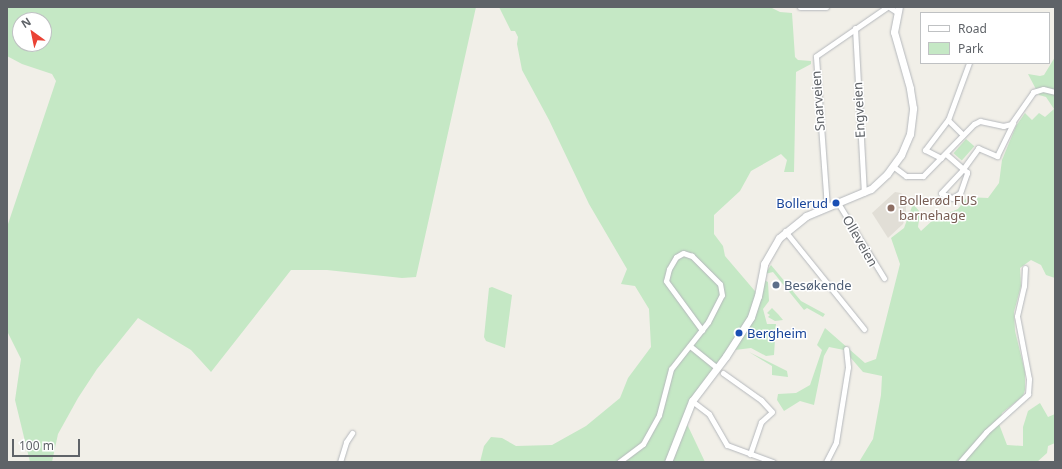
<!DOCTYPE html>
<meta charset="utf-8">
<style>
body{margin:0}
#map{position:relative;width:1062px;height:469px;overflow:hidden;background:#f1efe8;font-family:"Noto Sans",sans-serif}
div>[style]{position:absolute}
.education>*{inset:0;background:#e1ded6}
.green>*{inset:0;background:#c5e8c5;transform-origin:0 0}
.roads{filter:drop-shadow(0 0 1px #b5b8bc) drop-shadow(0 0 1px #b5b8bc)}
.minor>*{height:5px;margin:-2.5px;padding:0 2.5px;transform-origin:2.5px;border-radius:2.5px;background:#fff}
.secondary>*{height:7px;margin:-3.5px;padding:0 3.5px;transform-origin:3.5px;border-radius:3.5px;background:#fff}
.dots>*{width:11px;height:11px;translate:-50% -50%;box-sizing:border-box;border:2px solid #fff;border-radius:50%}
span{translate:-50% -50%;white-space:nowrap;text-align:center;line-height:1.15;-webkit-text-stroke:3px #fff;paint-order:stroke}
.street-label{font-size:13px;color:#5f6368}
.education-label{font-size:13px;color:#785e54}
.left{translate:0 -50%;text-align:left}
.transit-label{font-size:13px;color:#164399}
.right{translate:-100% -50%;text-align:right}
.service-label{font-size:13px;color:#4e5e75}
.frame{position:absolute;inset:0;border:8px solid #5f6368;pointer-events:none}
.legend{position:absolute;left:920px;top:12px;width:130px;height:52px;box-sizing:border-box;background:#fff;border:1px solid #bfc1c3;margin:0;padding:5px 7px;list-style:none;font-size:12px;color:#5f6368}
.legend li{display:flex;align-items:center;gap:8px;height:20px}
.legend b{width:20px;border:1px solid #bfc1c3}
.north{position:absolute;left:12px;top:12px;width:40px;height:40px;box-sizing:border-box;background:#fff;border:1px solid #bfc1c3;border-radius:50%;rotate:327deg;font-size:11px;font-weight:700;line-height:16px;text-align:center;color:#5f6368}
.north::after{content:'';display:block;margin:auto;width:14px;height:18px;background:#ea4335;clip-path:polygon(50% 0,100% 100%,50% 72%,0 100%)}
.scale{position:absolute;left:12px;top:439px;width:68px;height:18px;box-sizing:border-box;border:2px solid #5f6368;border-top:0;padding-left:5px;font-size:12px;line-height:14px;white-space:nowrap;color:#5f6368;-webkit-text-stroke:3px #fff;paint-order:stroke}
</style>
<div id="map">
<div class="education">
<div style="clip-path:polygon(895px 192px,901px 193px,906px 198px,906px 216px,903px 224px,888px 238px,872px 213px)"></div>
</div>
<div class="green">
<div style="clip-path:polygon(evenodd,7px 7px,476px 7px,416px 277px,402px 278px,327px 270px,291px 270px,211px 372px,191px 350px,138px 318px,97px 369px,78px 398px,58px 434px,52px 462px,30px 462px,15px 400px,21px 359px,7px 331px,7px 227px,56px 81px,52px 74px,22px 64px,7px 56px,7px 7px,20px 20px,44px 20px,44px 44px,20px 44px,20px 20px)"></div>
<div style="clip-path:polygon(499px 7px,772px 8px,780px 12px,792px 13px,795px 57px,798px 60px,811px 61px,811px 64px,796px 72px,794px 172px,784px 172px,787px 160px,781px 154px,751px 171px,740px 191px,714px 215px,714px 234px,723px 246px,725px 256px,760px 297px,764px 280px,768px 282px,769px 301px,763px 309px,767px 324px,776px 324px,774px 355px,766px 356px,751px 348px,735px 350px,697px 400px,687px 424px,705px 462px,480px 462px,484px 446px,491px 437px,502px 438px,516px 446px,552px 445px,586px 426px,620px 398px,628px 378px,651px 347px,649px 309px,635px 286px,621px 284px,627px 269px,589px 204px,549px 120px,522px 70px,517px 44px,518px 37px,515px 31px,511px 31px)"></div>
<div style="clip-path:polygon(1055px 57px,1055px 278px,1046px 275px,1041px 265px,1031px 260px,1020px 268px,1021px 286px,1014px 312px,1015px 331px,1025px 372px,1025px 390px,1023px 396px,1002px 413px,999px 424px,1007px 445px,1023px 446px,1023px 427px,1028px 411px,1040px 403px,1048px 417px,1055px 414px,1055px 443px,1048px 446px,1047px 453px,1037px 462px,859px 462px,873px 439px,881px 395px,882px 376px,863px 372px,844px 350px,829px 347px,824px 356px,814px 405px,800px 401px,784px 411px,777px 400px,778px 394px,796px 393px,810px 385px,822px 350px,817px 345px,825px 328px,865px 363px,876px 359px,900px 264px,891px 238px,904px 228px,913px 204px,920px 212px,918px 227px,921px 231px,934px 219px,958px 209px,967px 197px,988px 198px,999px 183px,1002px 160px,1016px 126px,1025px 113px,1032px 120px,1039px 113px,1045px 117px,1054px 109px,1046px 97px,1039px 95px,1028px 74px,1040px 76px,1044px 75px)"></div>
<div style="left:966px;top:139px;width:11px;height:19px;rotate:41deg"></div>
<div style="clip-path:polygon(771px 265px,801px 301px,825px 314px,823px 317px,807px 308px,804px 310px,773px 272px,765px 274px)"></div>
<div style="clip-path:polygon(492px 287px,512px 295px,505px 348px,486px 341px,484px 337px,489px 288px)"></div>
<div style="clip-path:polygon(772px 308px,778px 314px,783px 320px,775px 321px,768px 317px,770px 315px,767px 313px)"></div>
<div style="clip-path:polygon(749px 352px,787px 371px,788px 377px,772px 375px,772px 366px)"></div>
</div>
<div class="roads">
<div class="minor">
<div style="left:800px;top:7px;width:26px"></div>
<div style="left:889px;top:7px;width:9px;rotate:32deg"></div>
<div style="left:855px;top:28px;width:165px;rotate:86.9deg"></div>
<div style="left:948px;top:120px;width:21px;rotate:45deg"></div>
<div style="left:946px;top:154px;width:23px;rotate:41deg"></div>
<div style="left:963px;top:169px;width:5px;rotate:37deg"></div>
<div style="left:967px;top:172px;width:1px;rotate:90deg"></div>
<div style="left:967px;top:173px;width:21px;rotate:109deg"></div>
<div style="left:960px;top:193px;width:9px;rotate:148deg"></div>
<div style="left:952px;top:198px;width:12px;rotate:-156deg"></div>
<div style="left:941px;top:193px;width:33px;rotate:-47deg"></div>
<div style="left:963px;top:169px;width:26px;rotate:-54deg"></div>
<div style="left:978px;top:148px;width:21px;rotate:23deg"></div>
<div style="left:997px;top:156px;width:37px;rotate:-64deg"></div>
<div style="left:941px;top:158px;width:18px;rotate:-153deg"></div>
<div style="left:925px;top:150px;width:38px;rotate:-53deg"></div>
<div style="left:948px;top:120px;width:61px;rotate:-69.8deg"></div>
<div style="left:894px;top:167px;width:15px;rotate:37deg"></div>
<div style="left:906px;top:176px;width:17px"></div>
<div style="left:923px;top:176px;width:73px;rotate:-45.6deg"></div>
<div style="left:974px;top:124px;width:7px;rotate:-27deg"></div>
<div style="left:980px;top:121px;width:24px;rotate:12deg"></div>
<div style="left:1003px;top:126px;width:8px;rotate:-14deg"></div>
<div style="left:1011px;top:124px;width:39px;rotate:-55deg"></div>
<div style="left:1033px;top:92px;width:10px;rotate:-17deg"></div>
<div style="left:1043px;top:89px;width:12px;rotate:14deg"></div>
<div style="left:838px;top:203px;width:88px;rotate:58.5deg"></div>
<div style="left:827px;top:207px;width:151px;rotate:-94.2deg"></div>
<div style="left:816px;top:56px;width:86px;rotate:-34.6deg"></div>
<div style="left:785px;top:231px;width:126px;rotate:51.1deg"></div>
<div style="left:690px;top:346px;width:35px;rotate:39deg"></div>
<div style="left:723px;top:373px;width:47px;rotate:35.4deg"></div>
<div style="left:761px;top:400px;width:16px;rotate:47deg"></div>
<div style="left:772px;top:412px;width:15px;rotate:138deg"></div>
<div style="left:761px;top:422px;width:34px;rotate:109deg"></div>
<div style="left:692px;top:401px;width:21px;rotate:37deg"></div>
<div style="left:709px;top:414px;width:36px;rotate:60deg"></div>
<div style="left:727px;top:445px;width:49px;rotate:20.3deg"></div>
<div style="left:340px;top:462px;width:21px;rotate:-73deg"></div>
<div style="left:346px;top:442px;width:11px;rotate:-56deg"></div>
<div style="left:619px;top:462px;width:30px;rotate:-37deg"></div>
<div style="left:643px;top:444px;width:33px;rotate:-61deg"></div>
<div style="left:659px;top:415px;width:48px;rotate:-75.4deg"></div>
<div style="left:671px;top:369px;width:60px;rotate:-51.8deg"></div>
<div style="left:708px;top:322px;width:30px;rotate:-63deg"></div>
<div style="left:722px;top:295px;width:11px;rotate:-100deg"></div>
<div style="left:720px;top:284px;width:40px;rotate:-135deg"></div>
<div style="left:692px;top:256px;width:9px;rotate:-162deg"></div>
<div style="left:683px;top:253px;width:8px;rotate:150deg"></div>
<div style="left:676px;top:257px;width:14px;rotate:120deg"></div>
<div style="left:669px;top:269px;width:12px;rotate:104deg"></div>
<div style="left:666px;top:281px;width:61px;rotate:53.7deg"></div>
<div style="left:826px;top:462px;width:22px;rotate:-63deg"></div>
<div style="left:836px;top:442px;width:76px;rotate:-80.9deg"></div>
<div style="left:848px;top:367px;width:18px;rotate:-96deg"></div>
<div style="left:960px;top:462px;width:40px;rotate:-49deg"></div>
<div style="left:986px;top:432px;width:57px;rotate:-42.1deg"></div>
<div style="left:1028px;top:394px;width:15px;rotate:-86deg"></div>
<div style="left:1029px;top:379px;width:64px;rotate:-100.8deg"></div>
<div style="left:1017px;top:316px;width:31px;rotate:-77deg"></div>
<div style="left:1024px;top:286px;width:18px;rotate:-87deg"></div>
</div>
<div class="secondary">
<div style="left:668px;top:462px;width:66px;rotate:-68.5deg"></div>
<div style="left:692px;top:401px;width:56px;rotate:-52.9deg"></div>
<div style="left:726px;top:356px;width:46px;rotate:-57.3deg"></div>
<div style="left:751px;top:317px;width:22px;rotate:-72deg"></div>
<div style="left:758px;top:296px;width:33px;rotate:-79deg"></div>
<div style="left:764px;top:264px;width:30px;rotate:-60deg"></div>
<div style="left:779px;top:238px;width:35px;rotate:-39deg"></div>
<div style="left:806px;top:216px;width:70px;rotate:-22.6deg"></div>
<div style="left:871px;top:189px;width:22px;rotate:-43deg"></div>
<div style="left:887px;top:174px;width:24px;rotate:-54deg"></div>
<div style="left:901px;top:155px;width:23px;rotate:-67deg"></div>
<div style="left:910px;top:134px;width:26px;rotate:-83deg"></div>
<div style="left:913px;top:108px;width:20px;rotate:-99deg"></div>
<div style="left:910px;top:88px;width:58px;rotate:-105.9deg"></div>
<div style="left:894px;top:32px;width:25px;rotate:-79deg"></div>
</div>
</div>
<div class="dots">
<div style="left:836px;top:203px;background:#1a4fb4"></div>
<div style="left:891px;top:208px;background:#8d6e63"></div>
<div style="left:776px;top:285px;background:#5c6f8a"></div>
<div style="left:739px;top:333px;background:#1a4fb4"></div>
</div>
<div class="street-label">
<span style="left:818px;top:101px;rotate:-94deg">Snarveien</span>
<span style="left:859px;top:110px;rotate:-93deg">Engveien</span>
<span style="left:860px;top:241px;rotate:60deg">Olleveien</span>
</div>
<div class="education-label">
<span class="left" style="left:899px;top:208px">Bollerød FUS<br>barnehage</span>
</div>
<div class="transit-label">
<span class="right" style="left:828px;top:203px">Bollerud</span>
<span class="left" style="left:747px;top:333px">Bergheim</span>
</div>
<div class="service-label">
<span class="left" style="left:784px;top:285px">Besøkende</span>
</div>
<div class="frame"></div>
<ul class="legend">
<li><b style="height:5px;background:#fff"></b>Road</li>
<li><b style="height:11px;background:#c5e8c5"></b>Park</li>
</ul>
<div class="north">N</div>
<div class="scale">100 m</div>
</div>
